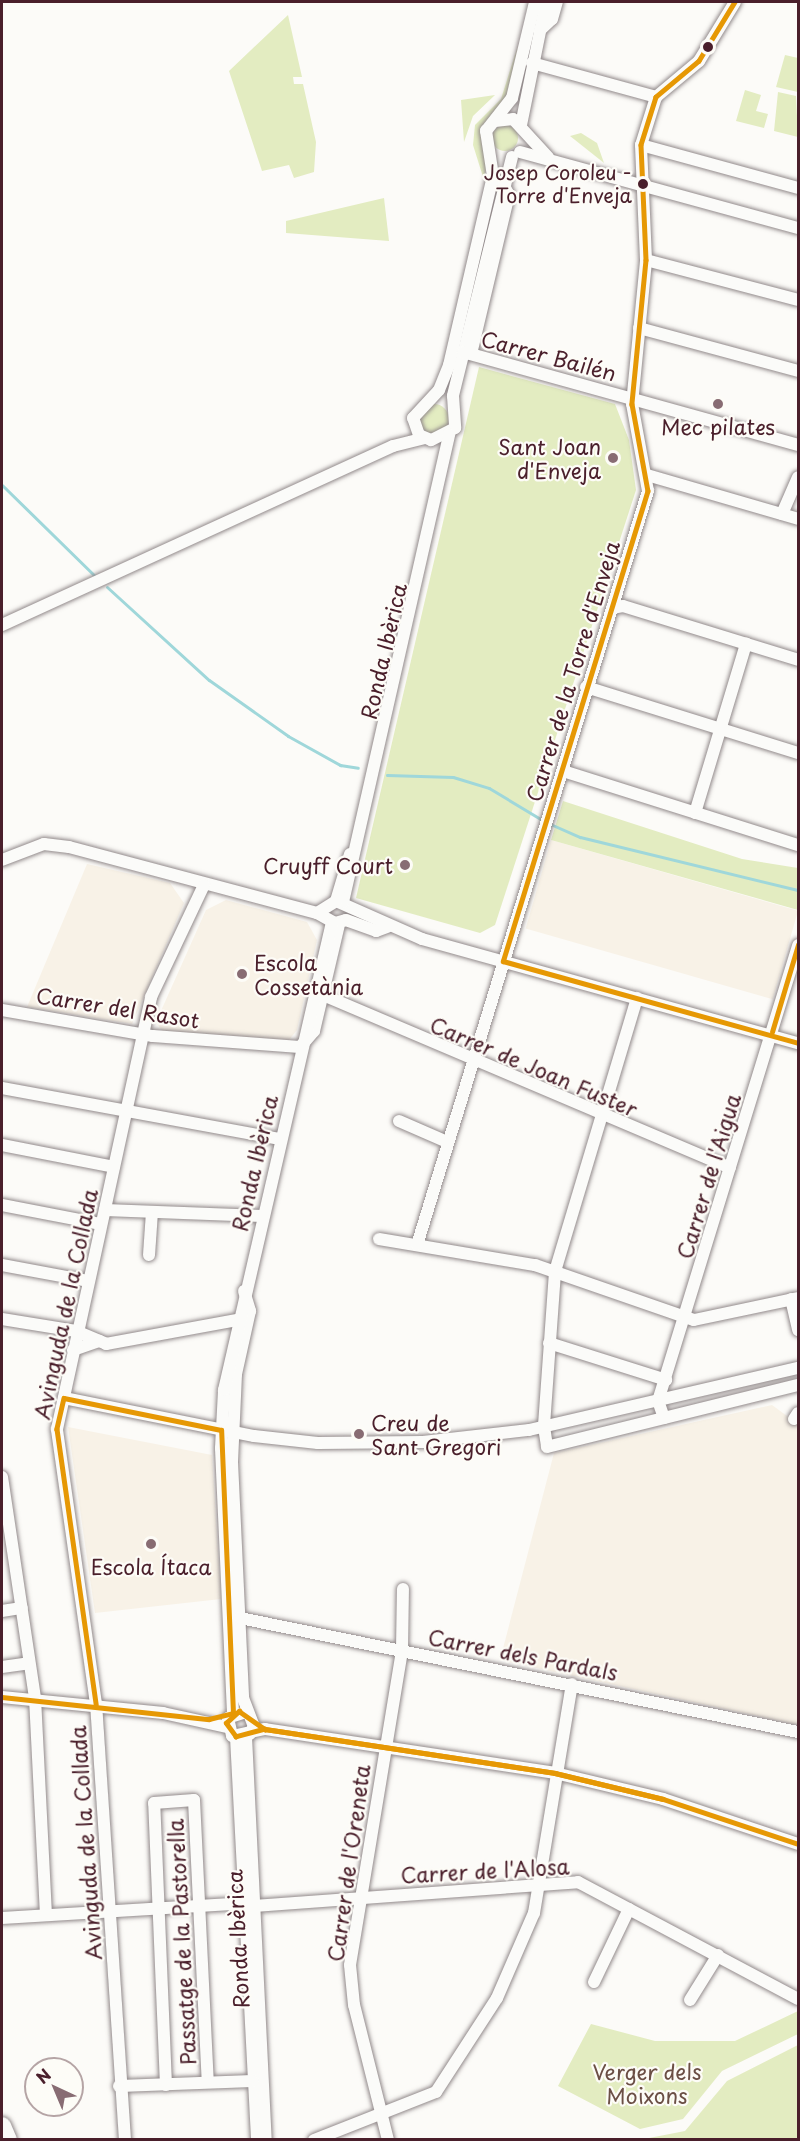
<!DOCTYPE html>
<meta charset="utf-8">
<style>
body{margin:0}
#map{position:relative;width:800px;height:2141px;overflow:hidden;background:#fcfbf8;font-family:"Playpen Sans",sans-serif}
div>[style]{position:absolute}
.built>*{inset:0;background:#f8f2e7;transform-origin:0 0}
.green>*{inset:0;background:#e3ecc1}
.round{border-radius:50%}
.stream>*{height:3px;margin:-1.5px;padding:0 1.5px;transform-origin:1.5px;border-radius:1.5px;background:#9fd7da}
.roads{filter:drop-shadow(0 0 2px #928a8b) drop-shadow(0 0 2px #928a8b)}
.minor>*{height:12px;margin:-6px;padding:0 6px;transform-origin:6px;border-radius:6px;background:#fbfbf9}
.highway>*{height:18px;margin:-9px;padding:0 9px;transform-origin:9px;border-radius:9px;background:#fbfbf9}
.bus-1>*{height:4.5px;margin:-2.25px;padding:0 2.25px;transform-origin:2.25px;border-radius:2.25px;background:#e69804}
.dots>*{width:16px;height:16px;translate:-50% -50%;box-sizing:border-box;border:3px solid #fdfcf7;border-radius:50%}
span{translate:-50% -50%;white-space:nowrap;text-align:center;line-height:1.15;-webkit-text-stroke:4.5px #fdfcf7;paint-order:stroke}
.bus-label{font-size:20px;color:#4a1f2b}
.right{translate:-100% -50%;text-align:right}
.street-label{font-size:21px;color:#4a1f2b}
.poi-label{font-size:21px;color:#4a1f2b}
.left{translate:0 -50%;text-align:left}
.park-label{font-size:21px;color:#6b4f45}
.frame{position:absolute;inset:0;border:3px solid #4a1f2b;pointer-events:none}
.north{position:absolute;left:24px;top:2057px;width:60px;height:60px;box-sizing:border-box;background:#fdfcf7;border:2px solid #b5a4a5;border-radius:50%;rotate:316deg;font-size:16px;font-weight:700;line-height:24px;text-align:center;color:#4a1f2b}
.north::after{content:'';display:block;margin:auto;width:21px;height:27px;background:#886c73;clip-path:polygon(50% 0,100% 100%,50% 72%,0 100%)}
</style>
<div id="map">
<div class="built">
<div style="left:551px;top:840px;width:257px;height:92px;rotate:16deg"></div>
<div style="clip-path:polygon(87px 864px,170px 883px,184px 903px,132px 1024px,27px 1007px)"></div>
<div style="clip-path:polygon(226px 900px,307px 922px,317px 940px,297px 1030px,289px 1040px,162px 1031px,156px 1022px,206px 910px)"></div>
<div style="clip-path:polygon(772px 1405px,798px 1424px,798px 1725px,500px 1660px,554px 1453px)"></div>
<div style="clip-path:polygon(68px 1427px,212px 1455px,221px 1599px,95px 1613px)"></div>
</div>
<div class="green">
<div style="clip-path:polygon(288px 15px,302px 77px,293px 77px,294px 84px,303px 84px,316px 142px,314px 172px,294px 178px,289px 165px,262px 171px,229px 71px)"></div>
<div style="clip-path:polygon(518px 45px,508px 96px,480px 128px,487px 160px,484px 180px,473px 145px,475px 125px,501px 99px)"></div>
<div style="clip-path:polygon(785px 55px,798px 58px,798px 92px,776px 87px)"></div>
<div style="clip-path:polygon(745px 90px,761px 95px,756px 111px,768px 114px,764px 128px,736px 121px)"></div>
<div style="clip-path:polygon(778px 92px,796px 96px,798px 137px,774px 131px)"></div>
<div style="clip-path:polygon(495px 95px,473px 116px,464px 142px,461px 100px)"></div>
<div class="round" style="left:492px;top:125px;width:26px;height:26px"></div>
<div style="clip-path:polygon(581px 133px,597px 143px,604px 163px,570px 136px)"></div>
<div style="clip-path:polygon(384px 198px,389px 241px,286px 233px,286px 221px)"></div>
<div style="clip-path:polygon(479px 367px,615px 404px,629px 440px,636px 490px,495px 925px,480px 933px,356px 898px)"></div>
<div class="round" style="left:419px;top:404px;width:30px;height:30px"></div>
<div style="clip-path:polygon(563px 801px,742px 859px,798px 868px,798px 910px,551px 840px)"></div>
<div style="clip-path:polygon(798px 2011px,798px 2034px,722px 2071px,683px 2119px,640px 2129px,558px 2086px,591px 2024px,655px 2041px,735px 2041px)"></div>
<div style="clip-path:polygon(798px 2045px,798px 2139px,644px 2139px,685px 2131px,727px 2081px)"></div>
</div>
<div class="stream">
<div style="left:2px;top:485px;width:130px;rotate:44.4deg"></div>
<div style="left:107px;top:587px;width:138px;rotate:42.4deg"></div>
<div style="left:209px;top:680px;width:97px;rotate:35.3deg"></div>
<div style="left:288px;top:736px;width:60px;rotate:29.1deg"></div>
<div style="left:340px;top:765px;width:18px;rotate:9deg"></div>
<div style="left:387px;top:775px;width:66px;rotate:1.7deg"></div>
<div style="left:453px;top:777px;width:38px;rotate:17deg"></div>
<div style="left:489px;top:788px;width:62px;rotate:31.1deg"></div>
<div style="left:548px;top:823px;width:35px;rotate:24deg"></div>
<div style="left:580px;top:837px;width:224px;rotate:13.7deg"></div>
</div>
<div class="roads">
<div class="minor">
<div style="left:540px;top:30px;width:16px;rotate:-43deg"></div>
<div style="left:552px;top:19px;width:18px;rotate:-74deg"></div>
<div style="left:532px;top:63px;width:129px;rotate:15.3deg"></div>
<div style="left:656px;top:97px;width:56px;rotate:-39.9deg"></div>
<div style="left:699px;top:61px;width:69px;rotate:-58.6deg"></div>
<div style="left:495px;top:121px;width:18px;rotate:-6deg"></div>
<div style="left:513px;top:119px;width:52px;rotate:47.4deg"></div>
<div style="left:521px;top:125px;width:126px;rotate:-78.5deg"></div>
<div style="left:641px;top:145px;width:163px;rotate:15.3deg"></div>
<div style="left:520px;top:152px;width:288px;rotate:15.3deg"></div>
<div style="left:512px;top:157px;width:246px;rotate:103.9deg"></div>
<div style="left:453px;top:396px;width:32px;rotate:86deg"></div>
<div style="left:455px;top:428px;width:27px;rotate:153deg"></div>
<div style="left:431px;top:440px;width:13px;rotate:-157deg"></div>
<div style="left:419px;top:435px;width:18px;rotate:-109deg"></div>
<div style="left:413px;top:418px;width:38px;rotate:-47deg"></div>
<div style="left:439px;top:390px;width:27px;rotate:-68deg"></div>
<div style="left:449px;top:365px;width:194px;rotate:-76.9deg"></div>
<div style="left:493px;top:176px;width:46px;rotate:-98.8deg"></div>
<div style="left:486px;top:131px;width:42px;rotate:-51.8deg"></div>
<div style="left:512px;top:98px;width:99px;rotate:-76.5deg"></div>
<div style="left:646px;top:260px;width:157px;rotate:14.7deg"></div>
<div style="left:639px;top:328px;width:165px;rotate:15.1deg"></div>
<div style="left:463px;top:352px;width:348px;rotate:15.5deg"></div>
<div style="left:471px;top:354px;width:163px;rotate:-76.6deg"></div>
<div style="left:509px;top:195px;width:13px;rotate:-119deg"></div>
<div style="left:647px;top:475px;width:157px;rotate:16.2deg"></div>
<div style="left:782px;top:514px;width:40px;rotate:-66.6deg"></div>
<div style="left:612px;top:608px;width:11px;rotate:-10deg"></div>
<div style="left:623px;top:606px;width:183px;rotate:17.1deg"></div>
<div style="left:2px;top:625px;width:430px;rotate:-24.6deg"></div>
<div style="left:393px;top:446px;width:32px;rotate:-14deg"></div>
<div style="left:586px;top:687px;width:222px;rotate:17.3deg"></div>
<div style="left:563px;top:771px;width:246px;rotate:17.5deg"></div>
<div style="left:695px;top:813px;width:177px;rotate:-73.2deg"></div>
<div style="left:2px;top:860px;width:45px;rotate:-20.9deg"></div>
<div style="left:44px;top:844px;width:25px;rotate:7deg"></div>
<div style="left:69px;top:847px;width:257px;rotate:14.9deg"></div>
<div style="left:317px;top:913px;width:21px;rotate:29deg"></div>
<div style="left:335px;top:923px;width:11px;rotate:-15deg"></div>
<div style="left:346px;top:920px;width:32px;rotate:20deg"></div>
<div style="left:376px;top:931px;width:12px;rotate:-20deg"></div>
<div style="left:336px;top:901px;width:94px;rotate:23.8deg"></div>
<div style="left:422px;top:939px;width:390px;rotate:15.5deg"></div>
<div style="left:343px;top:902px;width:480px;rotate:-77.2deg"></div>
<div style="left:317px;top:913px;width:22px;rotate:-32deg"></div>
<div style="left:336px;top:901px;width:49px;rotate:-73.4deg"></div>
<div style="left:323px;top:995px;width:442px;rotate:23deg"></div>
<div style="left:637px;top:998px;width:286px;rotate:106.7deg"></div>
<div style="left:555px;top:1272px;width:155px;rotate:94.1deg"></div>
<div style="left:544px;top:1427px;width:20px;rotate:81deg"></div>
<div style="left:547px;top:1447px;width:259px;rotate:-13.9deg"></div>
<div style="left:2px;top:1010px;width:153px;rotate:9.8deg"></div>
<div style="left:153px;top:1036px;width:147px;rotate:4.3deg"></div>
<div style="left:301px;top:1046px;width:20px;rotate:-49deg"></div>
<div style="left:314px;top:1031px;width:110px;rotate:-76.8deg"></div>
<div style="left:2px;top:1088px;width:283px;rotate:10.4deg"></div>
<div style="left:399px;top:1121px;width:52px;rotate:23.6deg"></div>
<div style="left:2px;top:1145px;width:114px;rotate:11.1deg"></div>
<div style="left:2px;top:1205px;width:101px;rotate:10.9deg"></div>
<div style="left:105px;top:1210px;width:157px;rotate:2.2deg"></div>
<div style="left:379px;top:1239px;width:158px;rotate:9.5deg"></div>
<div style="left:535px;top:1265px;width:168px;rotate:19.1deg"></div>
<div style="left:694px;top:1320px;width:106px;rotate:-11.9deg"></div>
<div style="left:417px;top:1245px;width:789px;rotate:-72.97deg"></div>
<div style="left:648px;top:491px;width:88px;rotate:-100.4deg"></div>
<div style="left:632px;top:404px;width:145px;rotate:-84.4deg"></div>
<div style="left:646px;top:260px;width:115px;rotate:-92.5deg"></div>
<div style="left:641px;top:145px;width:50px;rotate:-72.6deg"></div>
<div style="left:149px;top:1255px;width:43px;rotate:-86deg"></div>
<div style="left:2px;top:1265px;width:87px;rotate:10.5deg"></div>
<div style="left:244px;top:1291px;width:21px;rotate:73deg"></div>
<div style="left:250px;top:1311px;width:65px;rotate:102.5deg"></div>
<div style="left:236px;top:1374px;width:88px;rotate:92.6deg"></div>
<div style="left:232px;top:1462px;width:236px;rotate:87.3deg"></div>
<div style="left:243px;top:1698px;width:30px;rotate:69deg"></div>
<div style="left:254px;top:1726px;width:9px;rotate:117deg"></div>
<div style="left:791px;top:1299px;width:32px;rotate:77deg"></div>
<div style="left:2px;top:1319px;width:75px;rotate:9.2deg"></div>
<div style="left:76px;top:1331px;width:33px;rotate:23deg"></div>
<div style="left:106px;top:1344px;width:133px;rotate:-10.4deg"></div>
<div style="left:549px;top:1343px;width:123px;rotate:17.5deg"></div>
<div style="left:73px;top:1350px;width:28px;rotate:-19deg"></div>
<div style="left:64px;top:1398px;width:194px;rotate:11.3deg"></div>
<div style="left:254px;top:1436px;width:64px;rotate:6.2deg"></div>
<div style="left:318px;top:1443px;width:105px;rotate:-0.5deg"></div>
<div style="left:423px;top:1442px;width:107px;rotate:-6.5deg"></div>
<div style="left:529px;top:1430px;width:276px;rotate:-13deg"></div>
<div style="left:664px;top:1418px;width:18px;rotate:-109deg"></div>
<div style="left:658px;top:1401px;width:477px;rotate:-72.9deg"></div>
<div style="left:794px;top:1419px;width:7px;rotate:-56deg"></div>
<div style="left:2px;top:1477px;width:223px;rotate:81.5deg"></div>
<div style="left:35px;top:1698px;width:215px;rotate:87.1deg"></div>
<div style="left:2px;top:1611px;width:20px;rotate:-9deg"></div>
<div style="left:240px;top:1618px;width:570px;rotate:11.55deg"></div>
<div style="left:2px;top:1667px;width:27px;rotate:-8deg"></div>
<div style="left:2px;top:1697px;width:162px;rotate:5.7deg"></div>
<div style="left:163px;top:1713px;width:66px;rotate:12.3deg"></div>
<div style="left:246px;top:1712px;width:19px;rotate:162deg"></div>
<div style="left:228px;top:1718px;width:18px;rotate:77deg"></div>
<div style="left:232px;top:1736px;width:34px;rotate:-12deg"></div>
<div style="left:265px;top:1729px;width:293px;rotate:8.6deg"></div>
<div style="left:555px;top:1773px;width:111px;rotate:13.5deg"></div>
<div style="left:663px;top:1799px;width:142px;rotate:18.4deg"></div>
<div style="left:233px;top:1713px;width:265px;rotate:-92.6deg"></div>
<div style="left:221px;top:1448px;width:58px;rotate:-87deg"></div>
<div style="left:224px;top:1390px;width:480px;rotate:-77deg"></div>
<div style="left:236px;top:1737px;width:404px;rotate:87deg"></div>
<div style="left:246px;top:1737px;width:403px;rotate:87.2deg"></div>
<div style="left:254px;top:1906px;width:325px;rotate:-4.2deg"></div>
<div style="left:578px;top:1882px;width:249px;rotate:28deg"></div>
<div style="left:2px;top:1918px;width:242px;rotate:-3.5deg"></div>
<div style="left:594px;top:1982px;width:81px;rotate:-64.4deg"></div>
<div style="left:690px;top:2000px;width:53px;rotate:-58.1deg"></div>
<div style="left:166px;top:2085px;width:282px;rotate:-92.4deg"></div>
<div style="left:154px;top:1803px;width:40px;rotate:-4.3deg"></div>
<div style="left:194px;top:1800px;width:282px;rotate:87.2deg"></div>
<div style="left:119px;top:2086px;width:134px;rotate:-2.1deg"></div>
<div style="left:125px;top:2140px;width:437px;rotate:-93.8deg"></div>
<div style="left:96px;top:1704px;width:278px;rotate:-98.1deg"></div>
<div style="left:57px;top:1429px;width:442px;rotate:-77.7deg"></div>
<div style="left:151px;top:997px;width:124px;rotate:-64.7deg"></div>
<div style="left:314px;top:2140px;width:131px;rotate:-21.5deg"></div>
<div style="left:436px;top:2092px;width:112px;rotate:-57deg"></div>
<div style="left:497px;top:1998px;width:93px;rotate:-66.5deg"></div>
<div style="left:534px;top:1913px;width:232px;rotate:-80.6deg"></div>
<div style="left:388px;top:2140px;width:139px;rotate:-104.1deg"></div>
<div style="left:354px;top:2005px;width:40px;rotate:-95.7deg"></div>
<div style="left:350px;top:1965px;width:319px;rotate:-80.6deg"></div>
<div style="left:402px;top:1650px;width:61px;rotate:-89.1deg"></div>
</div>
<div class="highway">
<div style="left:2px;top:2126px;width:15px;rotate:67deg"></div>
</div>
</div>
<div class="bus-1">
<div style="left:735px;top:2px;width:69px;rotate:121.4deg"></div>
<div style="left:699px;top:61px;width:56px;rotate:140.1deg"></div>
<div style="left:656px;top:97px;width:50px;rotate:107.4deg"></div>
<div style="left:641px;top:145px;width:115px;rotate:87.5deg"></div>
<div style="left:646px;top:260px;width:145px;rotate:95.6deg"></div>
<div style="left:632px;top:404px;width:88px;rotate:79.6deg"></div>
<div style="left:648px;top:491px;width:492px;rotate:107.1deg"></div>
<div style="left:503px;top:961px;width:306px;rotate:15.5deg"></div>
<div style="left:772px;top:1032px;width:91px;rotate:-73.4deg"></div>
<div style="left:64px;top:1398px;width:32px;rotate:103deg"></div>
<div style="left:57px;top:1429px;width:278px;rotate:81.9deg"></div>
<div style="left:64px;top:1398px;width:160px;rotate:11.5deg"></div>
<div style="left:2px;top:1697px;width:208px;rotate:6.1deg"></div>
<div style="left:209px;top:1719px;width:25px;rotate:-14deg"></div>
<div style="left:233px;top:1713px;width:283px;rotate:-92.4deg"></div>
<div style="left:239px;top:1711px;width:32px;rotate:35deg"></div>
<div style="left:265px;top:1729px;width:30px;rotate:165deg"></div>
<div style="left:236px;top:1737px;width:17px;rotate:-126deg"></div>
<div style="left:226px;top:1723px;width:18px;rotate:-43deg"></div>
<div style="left:265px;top:1729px;width:120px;rotate:8.6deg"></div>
<div style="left:265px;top:1729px;width:120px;rotate:8.6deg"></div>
<div style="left:384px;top:1747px;width:173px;rotate:8.6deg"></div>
<div style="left:384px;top:1747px;width:173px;rotate:8.6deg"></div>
<div style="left:555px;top:1773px;width:111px;rotate:13.5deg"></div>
<div style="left:555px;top:1773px;width:111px;rotate:13.5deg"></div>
<div style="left:663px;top:1799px;width:142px;rotate:18.4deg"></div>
</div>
<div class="dots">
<div style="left:708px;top:47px;background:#4a1f2b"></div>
<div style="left:643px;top:184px;background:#4a1f2b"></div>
<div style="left:718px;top:404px;background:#886c73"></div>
<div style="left:613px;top:458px;background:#886c73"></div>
<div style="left:405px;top:865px;background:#886c73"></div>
<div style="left:242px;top:974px;background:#886c73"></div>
<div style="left:359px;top:1434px;background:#886c73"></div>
<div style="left:151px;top:1544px;background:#886c73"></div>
</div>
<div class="bus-label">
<span class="right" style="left:632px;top:184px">Josep Coroleu -<br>Torre d'Enveja</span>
</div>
<div class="street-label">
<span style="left:549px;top:355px;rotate:15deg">Carrer Bailén</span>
<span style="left:383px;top:651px;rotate:-77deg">Ronda Ibèrica</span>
<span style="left:572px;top:671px;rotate:-73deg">Carrer de la Torre d'Enveja</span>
<span style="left:118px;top:1007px;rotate:9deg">Carrer del Rasot</span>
<span style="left:534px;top:1066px;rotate:23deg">Carrer de Joan Fuster</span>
<span style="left:254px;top:1163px;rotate:-77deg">Ronda Ibèrica</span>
<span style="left:708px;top:1176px;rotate:-73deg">Carrer de l'Aigua</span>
<span style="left:65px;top:1304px;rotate:-78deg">Avinguda de la Collada</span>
<span style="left:523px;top:1654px;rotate:11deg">Carrer dels Pardals</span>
<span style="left:85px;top:1843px;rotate:-94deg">Avinguda de la Collada</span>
<span style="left:348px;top:1863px;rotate:-82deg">Carrer de l'Oreneta</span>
<span style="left:485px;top:1870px;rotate:-3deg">Carrer de l'Alosa</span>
<span style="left:237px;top:1939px;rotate:-93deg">Ronda Ibèrica</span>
<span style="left:181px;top:1942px;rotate:-93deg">Passatge de la Pastorella</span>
</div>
<div class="poi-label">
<span style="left:718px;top:426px">Mec pilates</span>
<span class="right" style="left:601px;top:458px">Sant Joan<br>d'Enveja</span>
<span class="right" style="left:393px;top:865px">Cruyff Court</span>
<span class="left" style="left:254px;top:974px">Escola<br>Cossetània</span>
<span class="left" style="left:371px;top:1434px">Creu de<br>Sant Gregori</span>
<span style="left:151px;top:1566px">Escola Ítaca</span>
</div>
<div class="park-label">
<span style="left:647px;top:2083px">Verger dels<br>Moixons</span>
</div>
<div class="frame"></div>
<div class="north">N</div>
</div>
